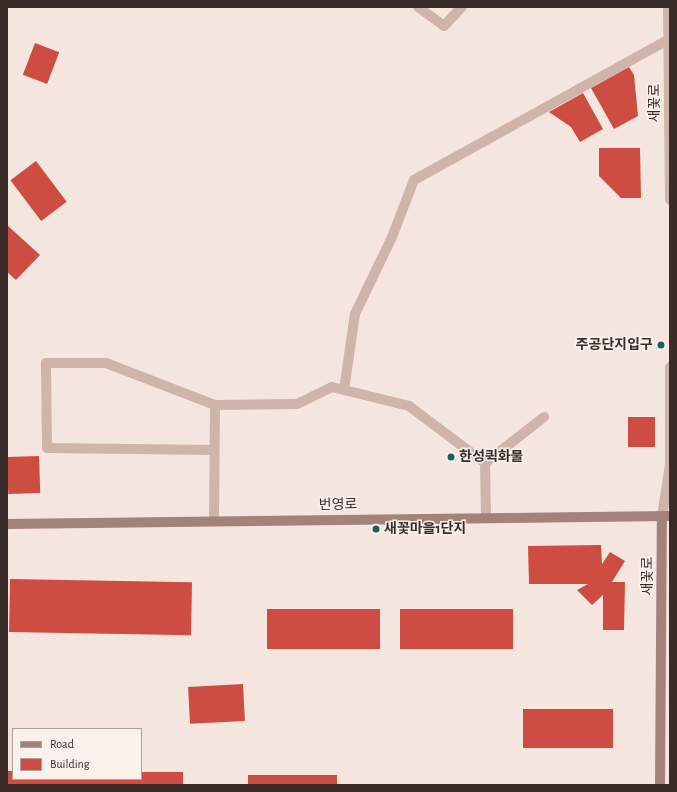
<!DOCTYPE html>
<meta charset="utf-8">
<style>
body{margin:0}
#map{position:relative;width:677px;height:792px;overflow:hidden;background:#f4e6de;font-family:"Alegreya Sans","Noto Sans KR",sans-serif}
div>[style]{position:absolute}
.building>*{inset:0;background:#ce4d42;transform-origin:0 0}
.street>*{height:10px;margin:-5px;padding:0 5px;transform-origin:5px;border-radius:5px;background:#ceb4a9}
.secondary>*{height:10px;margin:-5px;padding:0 5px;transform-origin:5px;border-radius:5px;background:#a28279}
.dots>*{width:11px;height:11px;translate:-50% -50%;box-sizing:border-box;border:2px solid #fbf1eb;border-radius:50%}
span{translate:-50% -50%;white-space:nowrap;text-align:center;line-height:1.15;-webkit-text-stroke:3px #fbf1eb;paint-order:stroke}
.street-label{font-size:14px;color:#3a2c29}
.poi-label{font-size:14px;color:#3a2c29;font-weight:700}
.right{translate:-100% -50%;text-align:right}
.left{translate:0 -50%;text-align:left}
.frame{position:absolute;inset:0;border:8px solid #3a2c29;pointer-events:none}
.legend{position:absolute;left:12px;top:728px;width:130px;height:52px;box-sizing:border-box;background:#fbf1eb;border:1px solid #aea29d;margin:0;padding:5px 7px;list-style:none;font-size:12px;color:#3a2c29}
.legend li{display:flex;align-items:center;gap:8px;height:20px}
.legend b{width:20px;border:1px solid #aea29d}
</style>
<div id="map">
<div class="building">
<div style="left:35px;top:43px;width:26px;height:34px;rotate:21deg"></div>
<div style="clip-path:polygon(629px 67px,634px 75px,638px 116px,614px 129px,591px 88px)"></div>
<div style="clip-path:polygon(583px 93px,603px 129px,580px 142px,571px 127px,549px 112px)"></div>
<div style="clip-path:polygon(599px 148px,640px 148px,641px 198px,621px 198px,599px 176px)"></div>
<div style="left:36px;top:161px;width:51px;height:32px;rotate:53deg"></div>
<div style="clip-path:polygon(7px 225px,40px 255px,16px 280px,7px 272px)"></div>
<div style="left:628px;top:417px;width:27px;height:30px"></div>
<div style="left:39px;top:456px;width:37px;height:32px;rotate:88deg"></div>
<div style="clip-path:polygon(601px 545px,602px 564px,610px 552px,625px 561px,612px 582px,625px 582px,624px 630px,603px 630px,603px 595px,592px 605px,577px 590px,588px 584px,529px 584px,528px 546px)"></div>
<div style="left:10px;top:579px;width:182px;height:53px;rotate:1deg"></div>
<div style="left:267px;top:609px;width:113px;height:40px"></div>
<div style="left:400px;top:609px;width:113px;height:40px"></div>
<div style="left:243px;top:684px;width:37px;height:55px;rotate:87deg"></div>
<div style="left:613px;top:709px;width:39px;height:90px;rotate:90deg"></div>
<div style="clip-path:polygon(7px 771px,13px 771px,13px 779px,141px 779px,141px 772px,183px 772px,183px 785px,7px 785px)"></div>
<div style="left:337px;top:775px;width:10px;height:89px;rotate:90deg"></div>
</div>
<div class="street">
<div style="left:418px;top:7px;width:32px;rotate:36deg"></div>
<div style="left:444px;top:26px;width:26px;rotate:-47deg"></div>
<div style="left:668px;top:7px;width:193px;rotate:89.4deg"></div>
<div style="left:344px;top:390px;width:77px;rotate:-81.8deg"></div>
<div style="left:355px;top:314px;width:85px;rotate:-64.3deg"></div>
<div style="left:392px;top:237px;width:61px;rotate:-68.9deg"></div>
<div style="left:414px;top:180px;width:291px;rotate:-28.9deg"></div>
<div style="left:215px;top:405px;width:82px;rotate:-0.7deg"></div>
<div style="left:297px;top:404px;width:39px;rotate:-26deg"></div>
<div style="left:332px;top:387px;width:79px;rotate:13.9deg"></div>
<div style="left:409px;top:406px;width:95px;rotate:36.9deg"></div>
<div style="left:485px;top:463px;width:75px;rotate:-37.9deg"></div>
<div style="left:214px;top:450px;width:167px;rotate:-179.3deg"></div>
<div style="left:47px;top:448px;width:85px;rotate:-90.7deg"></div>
<div style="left:46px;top:363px;width:60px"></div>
<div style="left:106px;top:363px;width:117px;rotate:21.1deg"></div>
<div style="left:215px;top:405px;width:115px;rotate:90.5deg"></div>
<div style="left:485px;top:463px;width:54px;rotate:88.9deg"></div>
<div style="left:662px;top:516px;width:52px;rotate:-81.1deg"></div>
<div style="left:670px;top:465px;width:98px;rotate:-90deg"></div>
</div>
<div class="secondary">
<div style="left:7px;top:524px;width:663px;rotate:-0.69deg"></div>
<div style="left:660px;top:785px;width:269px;rotate:-89.6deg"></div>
</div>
<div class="dots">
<div style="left:661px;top:345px;background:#1b5f59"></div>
<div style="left:451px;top:457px;background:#1b5f59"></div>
<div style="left:376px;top:529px;background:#1b5f59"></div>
</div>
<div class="street-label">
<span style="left:655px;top:103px;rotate:-90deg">새꽃로</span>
<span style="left:338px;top:505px;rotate:-1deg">번영로</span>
<span style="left:648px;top:576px;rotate:-90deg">새꽃로</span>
</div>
<div class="poi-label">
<span class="right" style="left:653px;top:345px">주공단지입구</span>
<span class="left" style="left:459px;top:457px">한성퀵화물</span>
<span class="left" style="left:384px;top:529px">새꽃마을1단지</span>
</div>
<div class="frame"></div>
<ul class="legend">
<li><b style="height:5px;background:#a28279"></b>Road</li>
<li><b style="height:11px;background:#ce4d42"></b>Building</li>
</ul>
</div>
